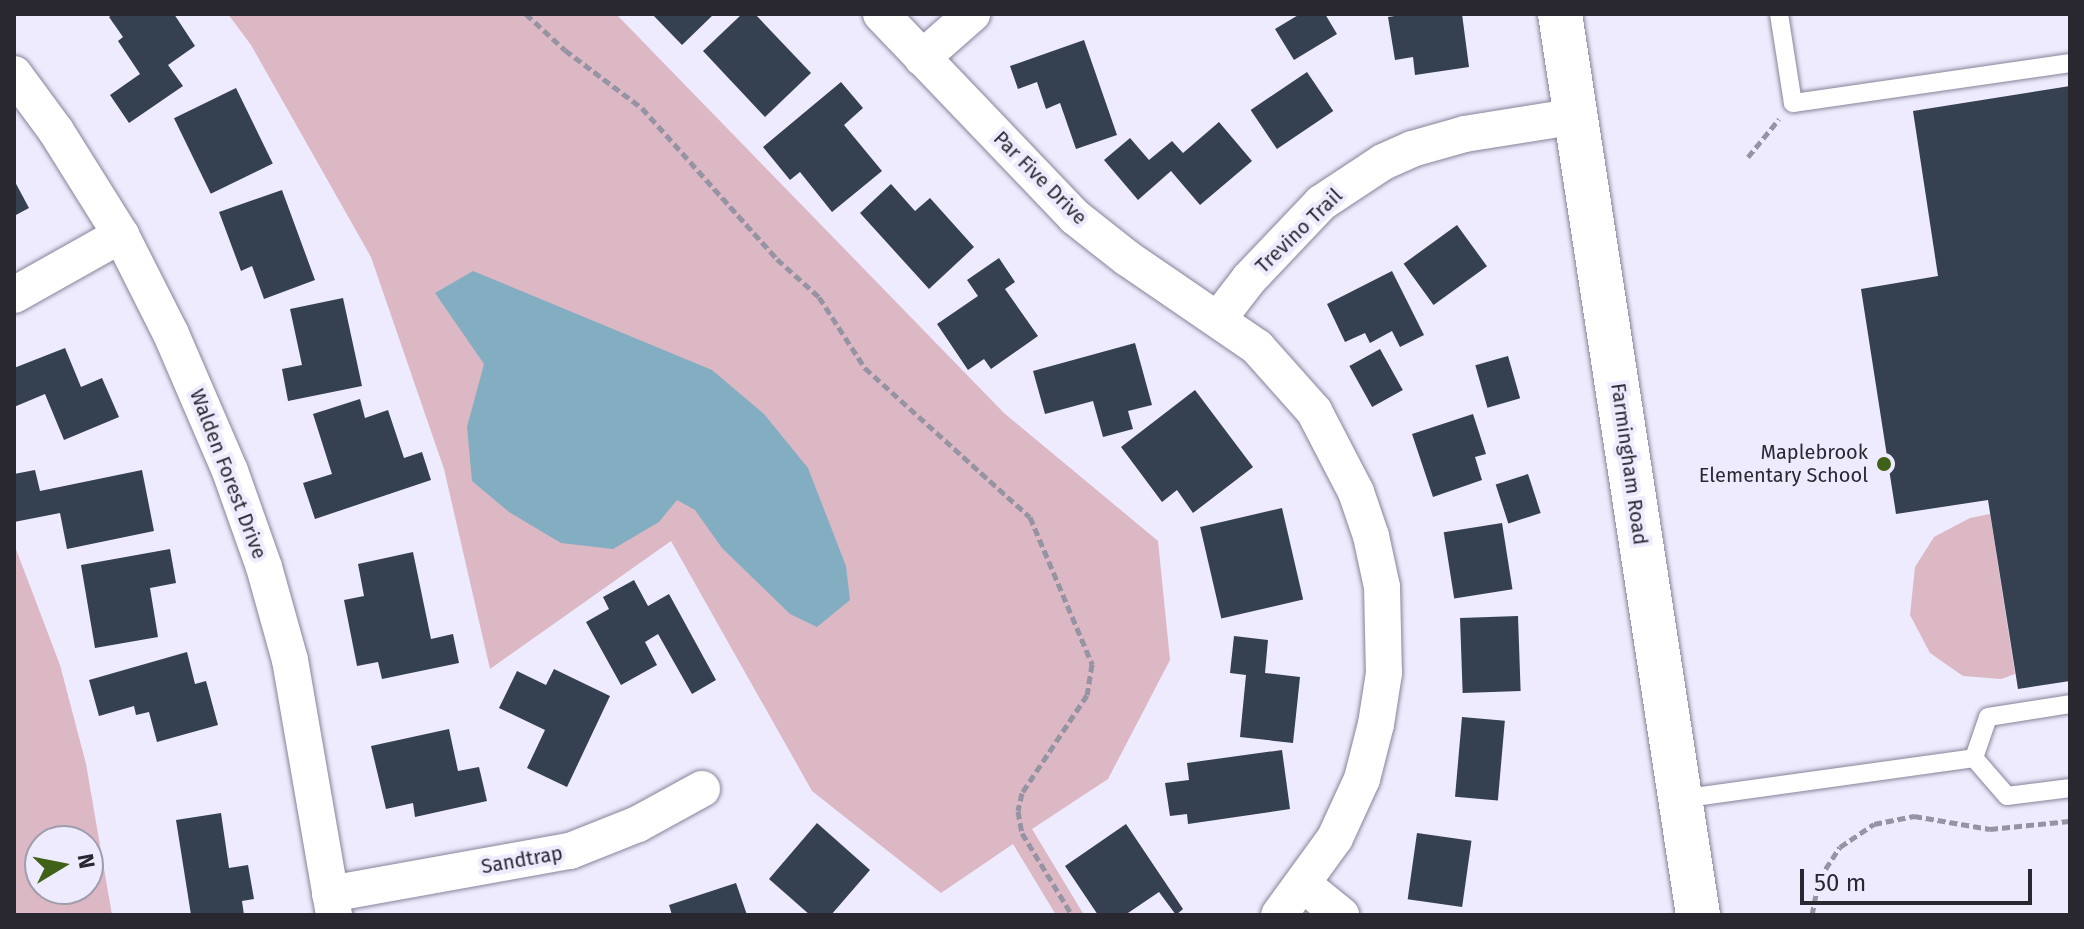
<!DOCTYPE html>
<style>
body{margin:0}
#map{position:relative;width:2084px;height:929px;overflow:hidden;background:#edebfd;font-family:"Fira Sans",sans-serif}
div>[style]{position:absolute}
.green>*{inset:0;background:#dcb7c4}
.water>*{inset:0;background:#83aec2}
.building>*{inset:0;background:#354050;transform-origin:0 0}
.path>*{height:5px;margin-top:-2.5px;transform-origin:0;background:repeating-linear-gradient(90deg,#9694a2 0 8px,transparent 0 12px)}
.roads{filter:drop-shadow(0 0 2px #868499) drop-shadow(0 0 2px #868499)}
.lane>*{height:18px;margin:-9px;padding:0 9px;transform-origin:9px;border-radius:9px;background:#fff}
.street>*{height:36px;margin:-18px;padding:0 18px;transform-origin:18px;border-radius:18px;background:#fff}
.secondary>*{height:44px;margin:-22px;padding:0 22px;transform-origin:22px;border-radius:22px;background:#fff}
.dots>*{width:22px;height:22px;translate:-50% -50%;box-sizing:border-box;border:4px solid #edebfd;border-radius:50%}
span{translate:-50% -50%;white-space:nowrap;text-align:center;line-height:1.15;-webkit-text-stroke:8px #edebfd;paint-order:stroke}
.street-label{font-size:20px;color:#292830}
.poi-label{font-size:20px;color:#292830}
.right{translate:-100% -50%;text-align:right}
.frame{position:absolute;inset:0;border:16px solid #292830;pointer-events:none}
.north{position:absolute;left:24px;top:825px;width:80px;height:80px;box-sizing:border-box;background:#edebfd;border:2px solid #9f9dab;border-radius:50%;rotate:80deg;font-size:22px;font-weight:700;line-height:32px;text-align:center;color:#292830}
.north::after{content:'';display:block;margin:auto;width:28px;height:36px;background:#406118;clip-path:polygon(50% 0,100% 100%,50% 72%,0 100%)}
.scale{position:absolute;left:1800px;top:869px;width:232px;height:36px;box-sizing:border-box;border:4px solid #292830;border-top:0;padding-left:10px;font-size:24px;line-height:28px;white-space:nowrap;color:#292830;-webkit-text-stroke:6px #edebfd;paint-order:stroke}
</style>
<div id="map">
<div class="green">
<div style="clip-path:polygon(228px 14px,616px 14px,1004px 413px,1158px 541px,1170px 660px,1108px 779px,1032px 829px,1084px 915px,1056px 915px,1013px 844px,941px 893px,812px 791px,671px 541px,490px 669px,444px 469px,371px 257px,251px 45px)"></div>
<div style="clip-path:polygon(1990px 514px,2015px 674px,2001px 679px,1963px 676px,1930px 653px,1910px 615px,1915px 567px,1934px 537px,1970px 518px)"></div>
<div style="clip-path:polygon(evenodd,14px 544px,60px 665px,86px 764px,112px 915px,14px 915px,14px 544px,40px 841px,88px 841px,88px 889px,40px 889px,40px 841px)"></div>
</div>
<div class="water">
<div style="clip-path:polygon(473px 271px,712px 370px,764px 414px,808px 468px,846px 566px,850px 600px,817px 627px,790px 614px,722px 548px,695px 510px,677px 500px,659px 522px,613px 549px,561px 543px,509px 512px,472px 481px,467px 427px,484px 364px,435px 293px)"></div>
</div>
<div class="building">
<div style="clip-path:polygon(113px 14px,174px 14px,195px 46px,168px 65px,183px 86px,129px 123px,110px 95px,140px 74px,118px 41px,123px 37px,109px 17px)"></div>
<div style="clip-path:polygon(652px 14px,714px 14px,682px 45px)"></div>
<div style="clip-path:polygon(742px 14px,755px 14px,811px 73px,765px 117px,703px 51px)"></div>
<div style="clip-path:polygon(1300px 14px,1325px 14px,1337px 34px,1294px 60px,1275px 29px)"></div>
<div style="clip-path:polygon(1408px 14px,1462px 14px,1469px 67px,1415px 75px,1413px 57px,1395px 60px,1388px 17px)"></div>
<div style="clip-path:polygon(1084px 40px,1117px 135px,1076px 149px,1060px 103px,1046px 109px,1037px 82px,1018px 89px,1010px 66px)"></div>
<div style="left:1307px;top:72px;width:47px;height:68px;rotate:56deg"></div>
<div style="clip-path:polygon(841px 82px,863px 108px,844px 125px,882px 171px,832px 212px,800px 172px,790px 180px,763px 147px)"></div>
<div style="clip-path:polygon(2070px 86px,2070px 681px,2018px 689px,1988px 500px,1896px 514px,1861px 289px,1938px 276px,1913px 111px)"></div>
<div style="left:236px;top:88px;width:84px;height:69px;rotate:64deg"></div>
<div style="clip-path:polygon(1219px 122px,1252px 161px,1200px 205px,1171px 171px,1138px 200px,1104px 160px,1130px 138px,1149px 160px,1172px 141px,1183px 153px)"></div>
<div style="clip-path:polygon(14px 180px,29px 208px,14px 216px)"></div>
<div style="clip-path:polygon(891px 184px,915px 211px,930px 198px,974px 247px,929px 289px,860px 213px)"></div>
<div style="clip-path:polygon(282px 190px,315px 280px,264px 299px,252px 266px,241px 271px,219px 212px)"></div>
<div style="left:1457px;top:225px;width:51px;height:66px;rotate:54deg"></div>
<div style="clip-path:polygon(999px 258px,1015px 282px,1005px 289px,1038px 336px,991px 369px,984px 359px,968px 370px,937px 324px,978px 296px,967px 280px)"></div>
<div style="clip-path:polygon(1392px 271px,1424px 335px,1400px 347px,1392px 331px,1370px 343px,1365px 333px,1345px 342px,1327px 304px)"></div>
<div style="clip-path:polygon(343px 298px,362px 386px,288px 401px,282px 369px,302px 365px,290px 309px)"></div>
<div style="clip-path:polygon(1135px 343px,1152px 405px,1128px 411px,1133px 429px,1103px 437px,1093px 401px,1045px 414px,1033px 371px)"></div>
<div style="clip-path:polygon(65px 348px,81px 387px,102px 378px,119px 417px,64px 440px,45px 394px,14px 407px,14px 368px)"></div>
<div style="left:1380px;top:349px;width:47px;height:35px;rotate:61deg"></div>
<div style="left:1508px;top:356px;width:44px;height:34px;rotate:74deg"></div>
<div style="clip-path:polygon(1195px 390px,1253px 467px,1193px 513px,1177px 490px,1162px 502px,1121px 447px)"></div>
<div style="clip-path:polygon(360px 399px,365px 418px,388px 410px,404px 458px,422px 452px,431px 480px,315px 519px,303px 483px,332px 474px,313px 414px)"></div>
<div style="clip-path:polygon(1473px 414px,1486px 454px,1475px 457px,1482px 480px,1433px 497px,1412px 434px)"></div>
<div style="clip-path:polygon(35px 470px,40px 491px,142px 470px,154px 531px,67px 549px,60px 513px,14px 522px,14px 474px)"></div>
<div style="left:1528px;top:474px;width:41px;height:34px;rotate:72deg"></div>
<div style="left:1282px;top:508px;width:94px;height:84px;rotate:77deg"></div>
<div style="left:1502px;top:523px;width:67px;height:59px;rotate:81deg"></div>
<div style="clip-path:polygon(170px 549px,176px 583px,150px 588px,158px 637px,95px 648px,81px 565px)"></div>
<div style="clip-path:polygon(413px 552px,431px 639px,453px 634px,459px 663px,382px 679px,378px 662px,357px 666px,344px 600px,364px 596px,358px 564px)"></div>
<div style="clip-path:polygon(634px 580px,648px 606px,669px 594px,716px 680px,692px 694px,658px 634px,645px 642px,657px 665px,621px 685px,586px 622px,609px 609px,603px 597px)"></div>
<div style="left:1518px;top:616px;width:75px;height:58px;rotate:88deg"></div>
<div style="clip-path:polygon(1234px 636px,1268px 640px,1265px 673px,1300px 677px,1293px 743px,1240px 737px,1246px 675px,1230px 673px)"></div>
<div style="clip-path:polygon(187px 652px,195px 684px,206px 681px,218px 725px,157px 742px,149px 712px,136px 715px,134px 706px,99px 716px,89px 680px)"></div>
<div style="clip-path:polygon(554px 669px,610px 696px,567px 787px,527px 768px,545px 730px,499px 708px,517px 671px,546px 685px)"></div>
<div style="left:1462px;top:717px;width:43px;height:80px;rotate:5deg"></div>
<div style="clip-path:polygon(449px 729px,458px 771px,479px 767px,487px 801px,415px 817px,413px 803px,386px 809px,371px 746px)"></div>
<div style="clip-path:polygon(1282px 750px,1290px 809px,1188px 824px,1187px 814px,1170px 816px,1165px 783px,1189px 780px,1187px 763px)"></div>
<div style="clip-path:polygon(221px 813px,229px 868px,248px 865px,254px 899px,242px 901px,244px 915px,191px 915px,176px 820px)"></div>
<div style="clip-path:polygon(817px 823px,870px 870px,831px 915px,810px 915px,769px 879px)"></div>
<div style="clip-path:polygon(1126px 824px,1183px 909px,1176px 915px,1159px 892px,1125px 915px,1098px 915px,1065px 866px)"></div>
<div style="left:1417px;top:833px;width:55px;height:67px;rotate:8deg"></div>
<div style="clip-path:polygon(736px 883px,747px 915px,672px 915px,669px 905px)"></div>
</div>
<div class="path">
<div style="left:526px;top:14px;width:53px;rotate:42.7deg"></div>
<div style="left:565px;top:50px;width:96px;rotate:37deg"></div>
<div style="left:642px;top:108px;width:203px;rotate:48.2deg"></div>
<div style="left:777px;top:259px;width:57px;rotate:42.1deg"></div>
<div style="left:819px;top:297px;width:85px;rotate:57.1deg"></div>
<div style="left:865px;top:368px;width:222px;rotate:42.1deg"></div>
<div style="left:1030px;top:517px;width:160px;rotate:67.1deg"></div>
<div style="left:1092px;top:664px;width:31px;rotate:99deg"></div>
<div style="left:1087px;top:695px;width:118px;rotate:123.6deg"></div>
<div style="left:1022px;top:793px;width:18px;rotate:103deg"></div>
<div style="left:1018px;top:811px;width:22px;rotate:80deg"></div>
<div style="left:1022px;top:833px;width:96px;rotate:58.6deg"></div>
<div style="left:1748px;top:157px;width:49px;rotate:-50.8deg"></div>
<div style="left:1812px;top:915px;width:37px;rotate:-79deg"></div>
<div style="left:1819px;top:879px;width:38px;rotate:-57deg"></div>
<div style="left:1840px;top:847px;width:41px;rotate:-34.1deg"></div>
<div style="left:1874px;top:824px;width:41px;rotate:-11.3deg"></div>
<div style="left:1914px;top:816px;width:77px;rotate:9.7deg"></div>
<div style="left:1990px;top:829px;width:80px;rotate:-5.7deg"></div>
</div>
<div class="roads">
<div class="lane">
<div style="left:1779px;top:14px;width:90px;rotate:81.1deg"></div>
<div style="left:1793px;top:103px;width:280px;rotate:-8.2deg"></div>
<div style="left:1974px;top:758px;width:43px;rotate:-71.1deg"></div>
<div style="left:1988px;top:717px;width:83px;rotate:-9deg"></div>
<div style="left:1974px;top:758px;width:50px;rotate:49deg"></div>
<div style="left:2007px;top:796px;width:64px;rotate:-7.2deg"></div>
<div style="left:1680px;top:799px;width:297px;rotate:-7.9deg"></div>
</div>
<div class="street">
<div style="left:881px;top:14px;width:281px;rotate:46.3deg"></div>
<div style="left:1075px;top:217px;width:66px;rotate:38.3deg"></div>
<div style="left:1127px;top:258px;width:158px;rotate:34.4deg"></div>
<div style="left:1257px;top:347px;width:86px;rotate:48.3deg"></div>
<div style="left:1314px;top:411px;width:91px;rotate:62.6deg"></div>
<div style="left:1356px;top:492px;width:46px;rotate:71.2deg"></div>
<div style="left:1371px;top:536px;width:52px;rotate:77.8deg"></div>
<div style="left:1382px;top:587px;width:86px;rotate:88.7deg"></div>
<div style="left:1384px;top:673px;width:52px;rotate:98.9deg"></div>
<div style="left:1376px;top:724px;width:57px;rotate:104.3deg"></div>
<div style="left:1362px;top:779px;width:65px;rotate:114.6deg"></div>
<div style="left:1335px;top:838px;width:95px;rotate:126deg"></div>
<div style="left:922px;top:58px;width:67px;rotate:-41.3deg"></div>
<div style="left:14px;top:74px;width:71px;rotate:53.6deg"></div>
<div style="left:56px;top:131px;width:123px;rotate:58deg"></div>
<div style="left:121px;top:235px;width:111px;rotate:63.2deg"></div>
<div style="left:171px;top:334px;width:149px;rotate:66.7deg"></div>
<div style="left:230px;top:471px;width:102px;rotate:70.5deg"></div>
<div style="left:264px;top:567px;width:97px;rotate:74.4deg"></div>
<div style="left:290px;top:660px;width:259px;rotate:80.2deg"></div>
<div style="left:14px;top:295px;width:123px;rotate:-29.3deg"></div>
<div style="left:1219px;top:318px;width:49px;rotate:-52.4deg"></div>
<div style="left:1249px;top:279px;width:105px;rotate:-46.5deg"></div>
<div style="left:1321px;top:203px;width:74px;rotate:-33.5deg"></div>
<div style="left:1383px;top:162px;width:32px;rotate:-24deg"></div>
<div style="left:1412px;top:149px;width:55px;rotate:-15.8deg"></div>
<div style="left:1465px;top:134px;width:114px;rotate:-9.1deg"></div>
<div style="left:1304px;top:885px;width:48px;rotate:39deg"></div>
<div style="left:330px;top:894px;width:244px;rotate:-10.2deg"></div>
<div style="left:570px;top:851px;width:73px;rotate:-21.7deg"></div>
<div style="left:638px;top:824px;width:73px;rotate:-28.7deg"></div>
</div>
<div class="secondary">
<div style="left:1560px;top:14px;width:912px;rotate:81.29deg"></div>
</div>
</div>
<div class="dots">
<div style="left:1884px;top:464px;background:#406118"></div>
</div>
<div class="street-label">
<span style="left:1040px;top:178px;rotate:45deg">Par Five Drive</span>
<span style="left:1299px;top:231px;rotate:-44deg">Trevino Trail</span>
<span style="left:1629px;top:464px;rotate:82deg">Farmingham Road</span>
<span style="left:228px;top:474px;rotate:69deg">Walden Forest Drive</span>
<span style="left:522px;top:860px;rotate:-10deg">Sandtrap</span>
</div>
<div class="poi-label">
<span class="right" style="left:1868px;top:464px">Maplebrook<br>Elementary School</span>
</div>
<div class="frame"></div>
<div class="north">N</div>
<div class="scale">50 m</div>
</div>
